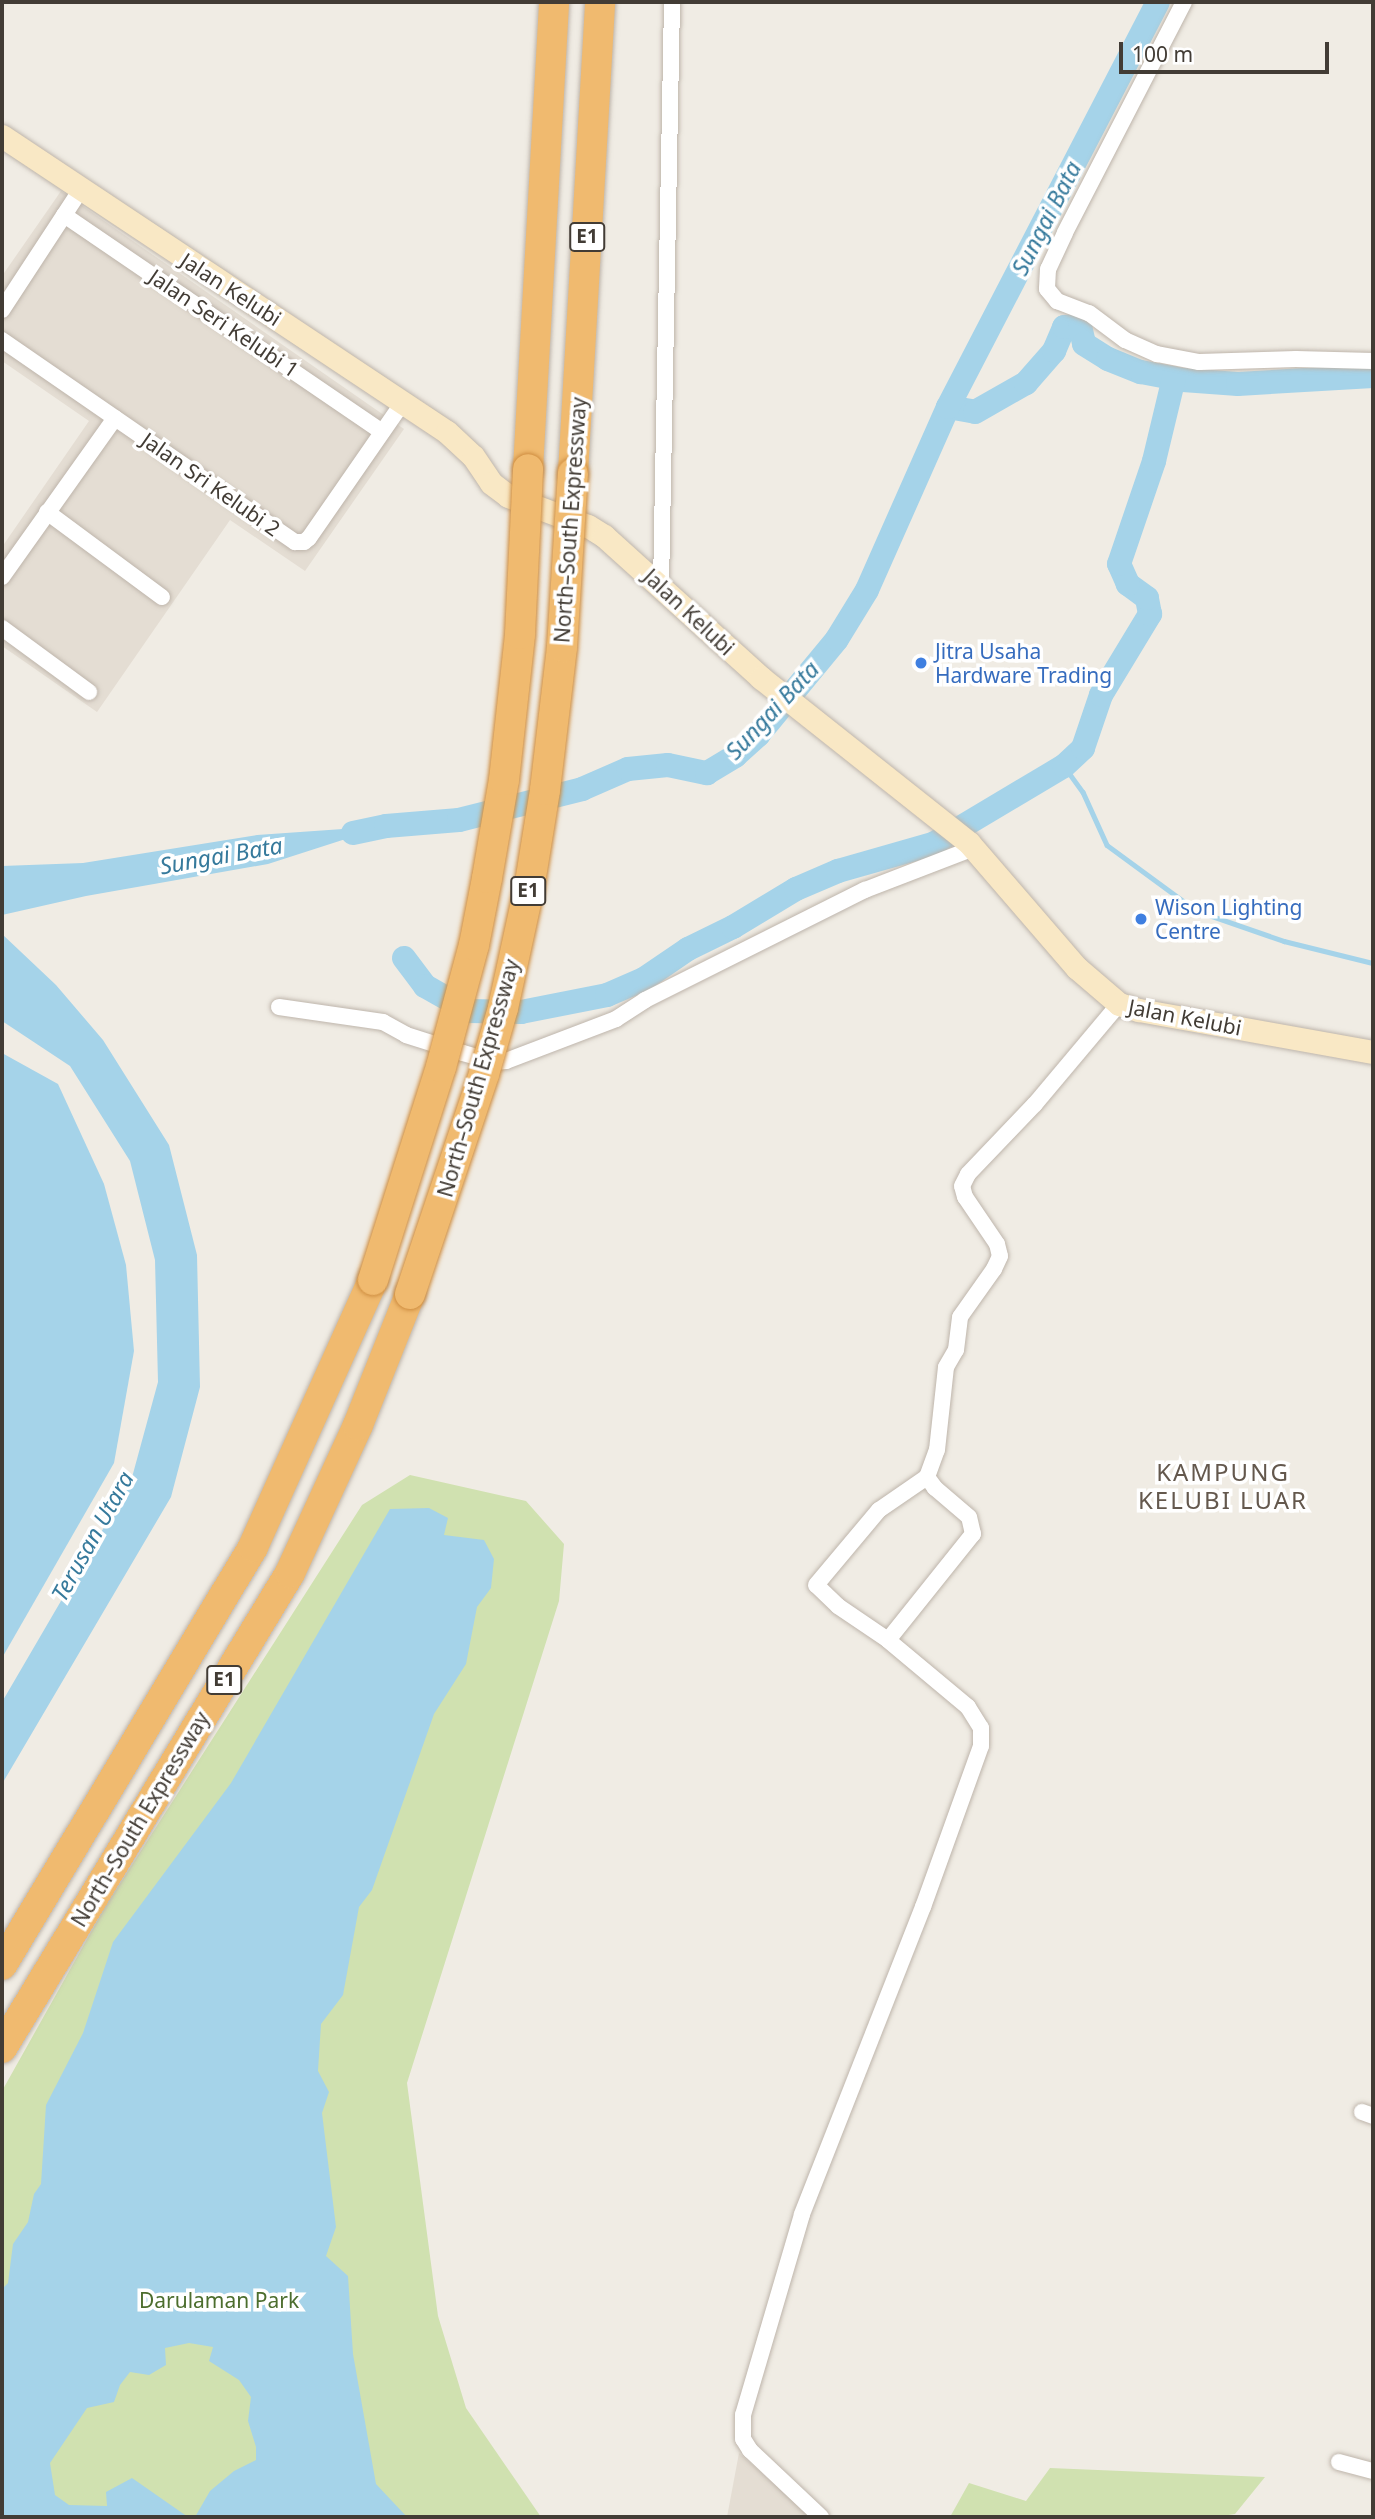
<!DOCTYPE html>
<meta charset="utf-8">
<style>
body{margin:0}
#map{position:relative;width:1375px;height:2519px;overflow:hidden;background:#f0ece4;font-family:"Noto Sans",sans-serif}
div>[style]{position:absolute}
.residential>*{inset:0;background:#e4ddd3}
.green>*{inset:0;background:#d0e1b0}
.water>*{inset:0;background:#a5d3e9}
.stream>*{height:4.5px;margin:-2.25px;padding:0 2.25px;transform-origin:2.25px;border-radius:2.25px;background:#a5d3e9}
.river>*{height:24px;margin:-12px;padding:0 12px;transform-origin:12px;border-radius:12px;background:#a5d3e9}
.roads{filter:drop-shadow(0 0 2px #beb5ab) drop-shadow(0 0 2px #beb5ab)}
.street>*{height:16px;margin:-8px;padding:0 8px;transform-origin:8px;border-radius:8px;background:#fff}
.secondary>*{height:23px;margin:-11.5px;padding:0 11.5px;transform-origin:11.5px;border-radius:11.5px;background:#f9e8c5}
.highway>*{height:30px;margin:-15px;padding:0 15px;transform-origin:15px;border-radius:15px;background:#f0ba6f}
.bridges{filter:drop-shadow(0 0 2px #ce8d40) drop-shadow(0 0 2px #ce8d40)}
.highway-bridge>*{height:30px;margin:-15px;padding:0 15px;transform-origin:15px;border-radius:15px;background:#f0ba6f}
.dots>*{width:19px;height:19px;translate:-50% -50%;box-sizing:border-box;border:4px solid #fff;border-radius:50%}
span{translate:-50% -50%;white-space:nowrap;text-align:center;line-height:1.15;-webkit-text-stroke:7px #fff;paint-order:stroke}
.shield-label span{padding:2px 5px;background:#fff;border:2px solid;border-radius:5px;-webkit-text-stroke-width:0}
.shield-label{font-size:19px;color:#423c35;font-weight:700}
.street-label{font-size:21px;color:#423c35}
.shop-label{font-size:21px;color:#366cbe}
.left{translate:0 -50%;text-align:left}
.park-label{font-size:21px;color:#4c6e2e}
.water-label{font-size:23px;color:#367a9c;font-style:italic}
.quarter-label{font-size:24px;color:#64584d;letter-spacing:2px}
.frame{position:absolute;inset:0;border:4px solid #423c35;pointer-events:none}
.scale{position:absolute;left:1119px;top:42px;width:210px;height:32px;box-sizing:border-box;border:4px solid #423c35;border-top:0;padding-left:9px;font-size:21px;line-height:24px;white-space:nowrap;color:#423c35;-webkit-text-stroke:5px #fff;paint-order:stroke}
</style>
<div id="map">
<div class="residential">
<div style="clip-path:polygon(61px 191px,404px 429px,305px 571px,230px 520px,97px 712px,2px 646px,2px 547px,89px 421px,2px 361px,2px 276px)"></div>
<div style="clip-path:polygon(739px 2453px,812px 2517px,727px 2517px)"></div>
</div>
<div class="green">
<div style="clip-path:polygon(410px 1475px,526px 1501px,564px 1544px,559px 1601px,407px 2083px,438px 2316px,466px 2408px,541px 2517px,2px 2517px,2px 2091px,105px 1907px,362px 1505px)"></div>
<div style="clip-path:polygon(1050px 2468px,1265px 2477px,1235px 2514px,1215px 2517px,950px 2517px,969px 2483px,1026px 2501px)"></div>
</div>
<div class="water">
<div style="clip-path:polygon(386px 826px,268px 864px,86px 896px,2px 915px,2px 866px,83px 863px,257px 835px)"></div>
<div style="clip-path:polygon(2px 934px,56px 985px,103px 1040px,169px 1145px,197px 1255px,200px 1387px,171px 1497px,2px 1784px,2px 1702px,131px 1481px,158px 1382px,155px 1260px,130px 1161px,70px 1066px,2px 1021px)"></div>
<div style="clip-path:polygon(2px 1053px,58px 1084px,104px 1184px,126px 1265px,134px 1351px,114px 1463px,2px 1658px)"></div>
<div style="clip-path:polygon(429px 1508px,448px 1518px,444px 1535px,484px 1540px,494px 1559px,491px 1588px,477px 1607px,466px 1664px,434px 1714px,372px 1890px,359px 1907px,343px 1995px,321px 2024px,318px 2071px,329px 2092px,322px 2113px,336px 2227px,326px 2256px,348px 2276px,353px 2354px,376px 2484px,407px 2517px,195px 2517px,210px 2491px,234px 2471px,256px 2460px,256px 2447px,248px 2421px,251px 2397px,239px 2380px,209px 2361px,213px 2347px,189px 2343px,165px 2348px,166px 2365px,149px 2375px,130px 2372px,120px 2385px,114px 2402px,87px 2408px,50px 2463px,55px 2495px,69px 2505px,107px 2506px,106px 2492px,132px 2478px,188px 2517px,2px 2517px,2px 2289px,8px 2283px,13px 2244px,28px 2222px,34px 2194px,41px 2184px,46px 2105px,83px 2033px,113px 1942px,231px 1783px,390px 1509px)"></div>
</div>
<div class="stream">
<div style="left:1064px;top:766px;width:32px;rotate:54deg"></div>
<div style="left:1083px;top:792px;width:58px;rotate:65.6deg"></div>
<div style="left:1107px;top:845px;width:112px;rotate:36.3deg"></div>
<div style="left:1197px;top:911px;width:92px;rotate:19deg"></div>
<div style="left:1284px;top:941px;width:92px;rotate:13.9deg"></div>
</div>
<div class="river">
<div style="left:948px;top:407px;width:27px;rotate:10deg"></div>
<div style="left:975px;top:412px;width:59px;rotate:-29.6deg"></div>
<div style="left:1026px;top:383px;width:43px;rotate:-48.8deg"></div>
<div style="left:1054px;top:351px;width:26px;rotate:-67deg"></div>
<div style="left:1064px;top:327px;width:16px;rotate:-4deg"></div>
<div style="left:1080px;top:326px;width:18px;rotate:77deg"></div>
<div style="left:1084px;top:344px;width:28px;rotate:32deg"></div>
<div style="left:1108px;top:359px;width:35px;rotate:22deg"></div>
<div style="left:1141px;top:372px;width:43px;rotate:10.8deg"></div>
<div style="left:1183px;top:380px;width:55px;rotate:4.2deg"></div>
<div style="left:1238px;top:384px;width:135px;rotate:-3.4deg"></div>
<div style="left:353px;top:833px;width:34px;rotate:-12deg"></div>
<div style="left:386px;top:826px;width:73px;rotate:-4.7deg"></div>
<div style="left:459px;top:820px;width:127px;rotate:-14.1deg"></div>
<div style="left:582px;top:789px;width:50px;rotate:-23.5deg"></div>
<div style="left:628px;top:769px;width:40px;rotate:-5.7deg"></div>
<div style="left:668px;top:765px;width:40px;rotate:12deg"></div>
<div style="left:707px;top:773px;width:33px;rotate:-31deg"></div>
<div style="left:735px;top:756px;width:31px;rotate:-42deg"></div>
<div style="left:758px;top:735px;width:124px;rotate:-50.5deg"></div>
<div style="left:837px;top:639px;width:57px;rotate:-58.5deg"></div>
<div style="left:867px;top:590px;width:200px;rotate:-66.1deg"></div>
<div style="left:948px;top:407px;width:456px;rotate:-62.6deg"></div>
<div style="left:404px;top:958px;width:35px;rotate:53deg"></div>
<div style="left:425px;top:986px;width:51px;rotate:29.6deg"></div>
<div style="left:469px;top:1011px;width:52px;rotate:1.1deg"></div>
<div style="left:521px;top:1012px;width:88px;rotate:-11.2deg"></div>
<div style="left:607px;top:995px;width:40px;rotate:-23.4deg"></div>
<div style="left:644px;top:979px;width:53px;rotate:-34.3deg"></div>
<div style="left:688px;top:949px;width:50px;rotate:-26.1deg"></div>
<div style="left:733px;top:927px;width:74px;rotate:-31.1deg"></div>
<div style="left:796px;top:889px;width:46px;rotate:-23.2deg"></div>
<div style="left:838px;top:871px;width:99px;rotate:-15.9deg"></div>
<div style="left:933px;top:844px;width:152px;rotate:-30.8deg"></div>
<div style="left:1064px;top:766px;width:26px;rotate:-43deg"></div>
<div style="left:1083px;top:748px;width:56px;rotate:-71.2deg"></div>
<div style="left:1101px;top:695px;width:95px;rotate:-58.8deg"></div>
<div style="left:1150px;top:614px;width:16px;rotate:-101deg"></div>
<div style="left:1147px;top:598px;width:24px;rotate:-144deg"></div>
<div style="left:1128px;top:584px;width:22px;rotate:-114deg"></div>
<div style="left:1119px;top:564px;width:109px;rotate:-71.2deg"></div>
<div style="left:1154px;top:461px;width:85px;rotate:-76.5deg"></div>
</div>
<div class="roads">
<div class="street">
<div style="left:1184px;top:2px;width:260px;rotate:117.3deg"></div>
<div style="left:1065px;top:233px;width:40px;rotate:115deg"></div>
<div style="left:1048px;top:269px;width:20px;rotate:93deg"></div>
<div style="left:1047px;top:289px;width:16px;rotate:50deg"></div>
<div style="left:1057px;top:301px;width:34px;rotate:21deg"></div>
<div style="left:1089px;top:313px;width:45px;rotate:36.9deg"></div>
<div style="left:1125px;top:340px;width:35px;rotate:24deg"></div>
<div style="left:1157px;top:354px;width:43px;rotate:10.8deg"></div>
<div style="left:1199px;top:362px;width:97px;rotate:-1.8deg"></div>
<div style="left:1296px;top:359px;width:77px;rotate:1.5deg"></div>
<div style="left:64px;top:215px;width:385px;rotate:34.3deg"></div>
<div style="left:2px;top:310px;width:142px;rotate:-56.8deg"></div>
<div style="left:2px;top:340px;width:356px;rotate:34.6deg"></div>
<div style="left:295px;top:542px;width:9px"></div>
<div style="left:304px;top:542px;width:6px;rotate:-39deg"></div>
<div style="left:309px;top:538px;width:167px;rotate:-55.3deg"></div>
<div style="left:47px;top:512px;width:143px;rotate:36.5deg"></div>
<div style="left:2px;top:577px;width:195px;rotate:-54.6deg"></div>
<div style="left:661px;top:586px;width:584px;rotate:-88.92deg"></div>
<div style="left:2px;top:628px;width:108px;rotate:36.3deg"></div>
<div style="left:279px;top:1007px;width:105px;rotate:8.2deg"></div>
<div style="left:383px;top:1022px;width:26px;rotate:29deg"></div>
<div style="left:406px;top:1035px;width:60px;rotate:17.5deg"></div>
<div style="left:463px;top:1053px;width:33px;rotate:16deg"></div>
<div style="left:495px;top:1062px;width:11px;rotate:-5deg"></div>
<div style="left:506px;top:1061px;width:118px;rotate:-20.9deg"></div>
<div style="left:616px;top:1019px;width:35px;rotate:-33deg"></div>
<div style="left:645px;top:1000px;width:246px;rotate:-26.6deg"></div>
<div style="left:865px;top:890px;width:117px;rotate:-21.1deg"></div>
<div style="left:888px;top:1640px;width:60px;rotate:-145.8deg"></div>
<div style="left:838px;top:1606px;width:30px;rotate:-136deg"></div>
<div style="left:816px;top:1585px;width:98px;rotate:-50deg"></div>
<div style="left:879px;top:1510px;width:58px;rotate:-34.5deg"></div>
<div style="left:1362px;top:2112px;width:12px;rotate:20deg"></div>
<div style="left:1339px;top:2462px;width:35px;rotate:15deg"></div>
<div style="left:821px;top:2517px;width:98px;rotate:-136.7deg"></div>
<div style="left:750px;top:2450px;width:13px;rotate:-122deg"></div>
<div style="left:743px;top:2439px;width:24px;rotate:-90deg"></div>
<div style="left:743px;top:2415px;width:209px;rotate:-73.6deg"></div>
<div style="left:802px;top:2214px;width:330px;rotate:-68.5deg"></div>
<div style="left:923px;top:1907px;width:171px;rotate:-70.2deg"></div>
<div style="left:981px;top:1746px;width:18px;rotate:-90deg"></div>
<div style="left:981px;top:1728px;width:25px;rotate:-122deg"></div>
<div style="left:968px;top:1707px;width:104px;rotate:-140.1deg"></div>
<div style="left:888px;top:1640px;width:136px;rotate:-51.3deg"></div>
<div style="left:973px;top:1534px;width:17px;rotate:-103deg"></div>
<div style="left:969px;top:1517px;width:45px;rotate:-139.5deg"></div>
<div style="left:935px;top:1488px;width:14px;rotate:-126deg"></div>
<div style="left:927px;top:1477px;width:29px;rotate:-70deg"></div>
<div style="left:937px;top:1450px;width:83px;rotate:-83.8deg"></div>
<div style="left:946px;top:1367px;width:20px;rotate:-60deg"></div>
<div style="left:956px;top:1350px;width:33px;rotate:-83deg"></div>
<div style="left:960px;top:1317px;width:59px;rotate:-54.7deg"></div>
<div style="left:994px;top:1269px;width:14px;rotate:-65deg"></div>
<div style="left:1000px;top:1256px;width:12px;rotate:-104deg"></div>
<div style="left:997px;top:1244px;width:57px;rotate:-124.2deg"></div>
<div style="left:965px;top:1197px;width:11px;rotate:-105deg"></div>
<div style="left:962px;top:1186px;width:13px;rotate:-63deg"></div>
<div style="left:968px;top:1174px;width:97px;rotate:-46.3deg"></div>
<div style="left:1035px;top:1104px;width:131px;rotate:-50deg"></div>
</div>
<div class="secondary">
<div style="left:2px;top:136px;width:534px;rotate:33.63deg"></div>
<div style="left:447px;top:432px;width:35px;rotate:43deg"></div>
<div style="left:473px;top:456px;width:32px;rotate:56deg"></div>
<div style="left:491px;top:483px;width:21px;rotate:37deg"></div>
<div style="left:508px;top:496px;width:85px;rotate:20.6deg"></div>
<div style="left:588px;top:526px;width:19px;rotate:32deg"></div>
<div style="left:604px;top:536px;width:212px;rotate:42.1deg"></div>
<div style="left:761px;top:678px;width:265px;rotate:38.4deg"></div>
<div style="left:969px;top:843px;width:165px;rotate:49.2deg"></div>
<div style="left:1077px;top:968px;width:55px;rotate:40.6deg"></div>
<div style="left:1119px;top:1004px;width:21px;rotate:17deg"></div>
<div style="left:1139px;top:1010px;width:238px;rotate:10.2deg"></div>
</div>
<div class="highway">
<div style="left:528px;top:469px;width:468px;rotate:-86.8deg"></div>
<div style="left:573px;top:473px;width:472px;rotate:-86.7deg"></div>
<div style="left:2px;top:1965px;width:488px;rotate:-59deg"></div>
<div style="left:253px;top:1547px;width:293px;rotate:-65.8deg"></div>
<div style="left:2px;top:2048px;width:555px;rotate:-58.77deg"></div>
<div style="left:290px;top:1573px;width:163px;rotate:-65.3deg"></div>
<div style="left:358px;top:1425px;width:141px;rotate:-68.3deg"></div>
</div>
</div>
<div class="bridges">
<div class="highway-bridge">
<div style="left:373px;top:1280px;width:224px;rotate:-72.3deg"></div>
<div style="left:441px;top:1067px;width:126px;rotate:-74.9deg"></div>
<div style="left:474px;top:945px;width:68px;rotate:-79deg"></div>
<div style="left:487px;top:878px;width:99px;rotate:-80.2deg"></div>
<div style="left:504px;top:780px;width:147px;rotate:-83.7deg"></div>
<div style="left:520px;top:634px;width:165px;rotate:-87.2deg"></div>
<div style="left:410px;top:1294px;width:232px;rotate:-71.4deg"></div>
<div style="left:484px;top:1074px;width:69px;rotate:-73.9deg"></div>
<div style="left:503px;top:1008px;width:122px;rotate:-77.7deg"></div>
<div style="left:529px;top:889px;width:100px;rotate:-80.8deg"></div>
<div style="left:545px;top:790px;width:144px;rotate:-83.2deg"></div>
<div style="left:562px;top:647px;width:174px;rotate:-86.4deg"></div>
</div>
</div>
<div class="dots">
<div style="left:921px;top:663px;background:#3f7fe0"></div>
<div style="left:1141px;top:919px;background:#3f7fe0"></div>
</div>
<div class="shield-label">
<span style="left:587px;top:237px">E1</span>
<span style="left:528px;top:891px">E1</span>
<span style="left:224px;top:1680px">E1</span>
</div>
<div class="street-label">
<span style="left:231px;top:289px;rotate:33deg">Jalan Kelubi</span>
<span style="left:224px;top:323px;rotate:34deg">Jalan Seri Kelubi 1</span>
<span style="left:211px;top:484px;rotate:35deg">Jalan Sri Kelubi 2</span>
<span style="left:570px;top:520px;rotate:-86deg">North–South Expressway</span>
<span style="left:689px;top:612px;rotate:43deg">Jalan Kelubi</span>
<span style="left:1185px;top:1017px;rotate:11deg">Jalan Kelubi</span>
<span style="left:478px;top:1078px;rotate:-74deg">North–South Expressway</span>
<span style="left:140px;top:1819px;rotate:-59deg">North–South Expressway</span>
</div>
<div class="shop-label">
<span class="left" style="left:935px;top:663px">Jitra Usaha<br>Hardware Trading</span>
<span class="left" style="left:1155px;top:919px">Wison Lighting<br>Centre</span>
</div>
<div class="park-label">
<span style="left:219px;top:2300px">Darulaman Park</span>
</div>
<div class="water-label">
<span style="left:1046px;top:218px;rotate:-63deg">Sungai Bata</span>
<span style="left:772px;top:710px;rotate:-47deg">Sungai Bata</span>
<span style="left:221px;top:855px;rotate:-10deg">Sungai Bata</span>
<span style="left:92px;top:1536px;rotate:-61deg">Terusan Utara</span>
</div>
<div class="quarter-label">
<span style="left:1223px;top:1486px">KAMPUNG<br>KELUBI LUAR</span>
</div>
<div class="frame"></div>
<div class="scale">100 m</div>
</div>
